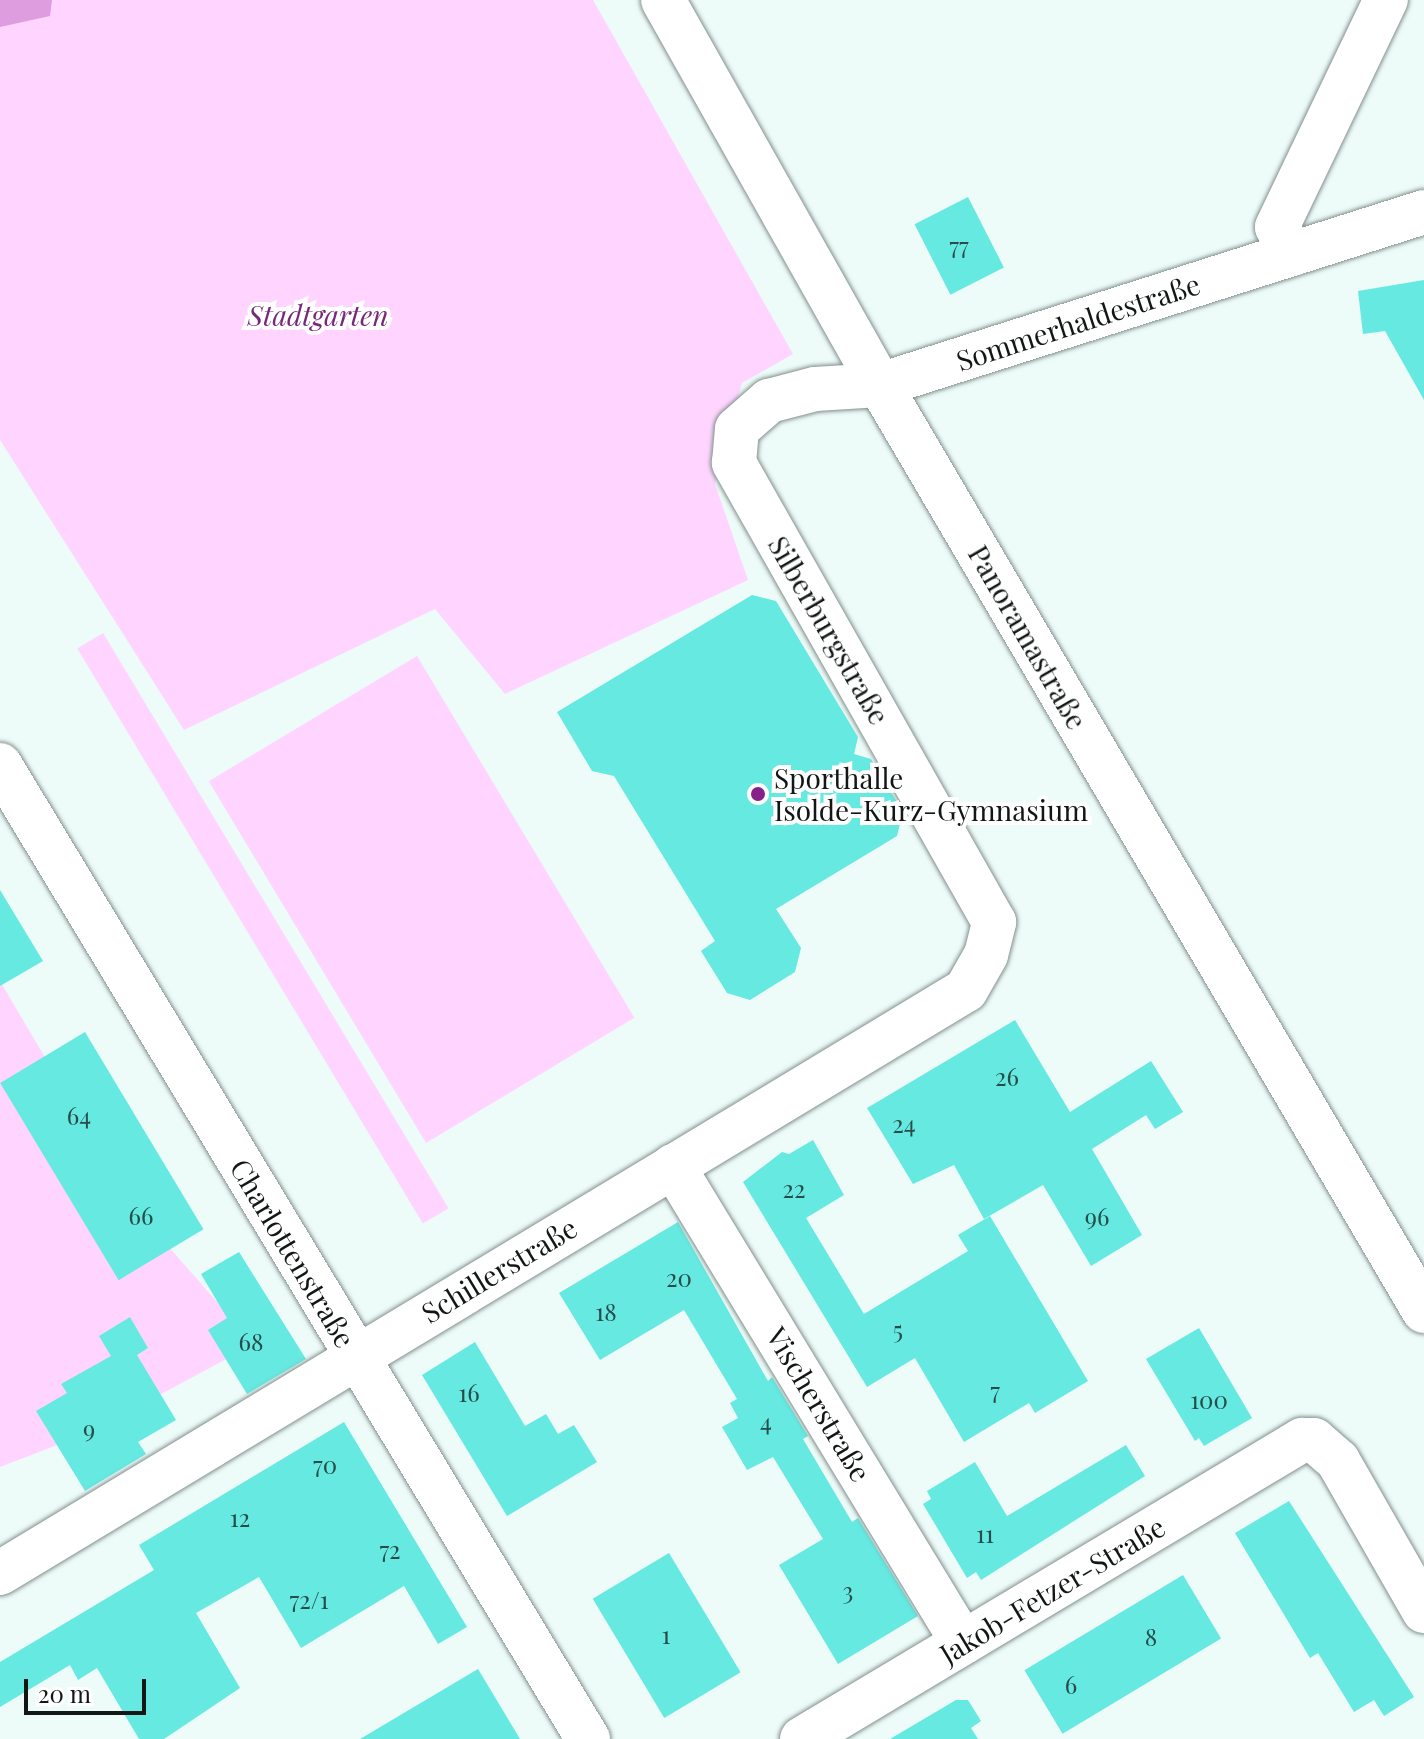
<!DOCTYPE html>
<meta charset="utf-8">
<style>
body{margin:0}
#map{position:relative;width:1424px;height:1739px;overflow:hidden;background:#edfbf9;font-family:"Playfair Display",serif}
div>[style]{position:absolute}
.green>*{inset:0;background:#ffd5ff;transform-origin:0 0}
.water>*{inset:0;background:#de9ddf}
.building>*{inset:0;background:#65e9e1;transform-origin:0 0}
.roads{filter:drop-shadow(0 0 2px #83908e) drop-shadow(0 0 2px #83908e)}
.minor>*{height:44px;margin:-22px;padding:0 22px;transform-origin:22px;border-radius:22px;background:#fff}
.dots>*{width:22px;height:22px;translate:-50% -50%;box-sizing:border-box;border:4px solid #fff;border-radius:50%}
span{translate:-50% -50%;white-space:nowrap;text-align:center;line-height:1.15;-webkit-text-stroke:8px #fff;paint-order:stroke}
.number-label{font-size:24px;color:#274c49}
.number-label span{-webkit-text-stroke-width:0}
.park-label{font-size:28px;color:#752978;font-style:italic}
.street-label{font-size:28px;color:#121716}
.poi-label{font-size:28px;color:#121716}
.left{translate:0 -50%;text-align:left}
.scale{position:absolute;left:24px;top:1679px;width:122px;height:36px;box-sizing:border-box;border:4px solid #121716;border-top:0;padding-left:10px;font-size:24px;line-height:28px;white-space:nowrap;color:#121716;-webkit-text-stroke:6px #fff;paint-order:stroke}
</style>
<div id="map">
<div class="green">
<div style="clip-path:polygon(0 0,593px 0,793px 354px,742px 383px,715px 484px,748px 580px,505px 694px,435px 609px,184px 730px,0 440px)"></div>
<div style="left:103px;top:633px;width:671px;height:30px;rotate:59deg"></div>
<div style="left:417px;top:656px;width:422px;height:243px;rotate:59deg"></div>
<div style="clip-path:polygon(0 981px,132px 1205px,254px 1344px,91px 1432px,0 1467px)"></div>
</div>
<div class="water">
<div style="clip-path:polygon(0 0,52px 0,50px 16px,0 27px)"></div>
</div>
<div class="building">
<div style="left:968px;top:197px;width:79px;height:60px;rotate:63deg"></div>
<div style="clip-path:polygon(1424px 280px,1424px 400px,1385px 331px,1363px 334px,1358px 291px)"></div>
<div style="clip-path:polygon(752px 595px,776px 601px,858px 737px,854px 754px,871px 759px,903px 812px,897px 836px,776px 909px,801px 948px,795px 972px,750px 1000px,727px 993px,701px 951px,715px 941px,614px 776px,592px 771px,557px 712px)"></div>
<div style="clip-path:polygon(0 890px,43px 961px,0 986px)"></div>
<div style="clip-path:polygon(1015px 1020px,1070px 1112px,1151px 1061px,1183px 1112px,1155px 1129px,1146px 1115px,1092px 1149px,1142px 1235px,1091px 1266px,1043px 1185px,984px 1219px,954px 1165px,913px 1184px,867px 1108px)"></div>
<div style="left:85px;top:1032px;width:230px;height:99px;rotate:59deg"></div>
<div style="clip-path:polygon(813px 1140px,844px 1195px,806px 1218px,864px 1314px,968px 1251px,958px 1235px,990px 1216px,1088px 1381px,1035px 1413px,1029px 1403px,964px 1442px,915px 1358px,867px 1387px,743px 1182px,782px 1152px,789px 1154px)"></div>
<div style="clip-path:polygon(678px 1222px,768px 1381px,772px 1377px,808px 1436px,803px 1439px,852px 1522px,858px 1518px,918px 1616px,838px 1664px,779px 1565px,823px 1539px,773px 1457px,747px 1470px,722px 1427px,738px 1418px,730px 1403px,737px 1399px,684px 1310px,600px 1360px,559px 1293px)"></div>
<div style="clip-path:polygon(239px 1252px,306px 1359px,247px 1394px,208px 1330px,227px 1318px,201px 1274px)"></div>
<div style="clip-path:polygon(130px 1317px,148px 1348px,137px 1355px,176px 1420px,138px 1442px,146px 1454px,85px 1491px,36px 1411px,67px 1393px,61px 1384px,111px 1356px,99px 1336px)"></div>
<div style="clip-path:polygon(1199px 1328px,1252px 1418px,1204px 1446px,1199px 1438px,1195px 1441px,1146px 1359px)"></div>
<div style="clip-path:polygon(475px 1342px,525px 1426px,546px 1414px,558px 1434px,574px 1425px,597px 1462px,507px 1516px,422px 1375px)"></div>
<div style="clip-path:polygon(344px 1422px,467px 1627px,438px 1644px,404px 1586px,301px 1648px,259px 1577px,196px 1613px,240px 1688px,164px 1739px,139px 1739px,97px 1668px,78px 1680px,70px 1665px,0 1707px,0 1662px,154px 1570px,139px 1545px)"></div>
<div style="clip-path:polygon(1126px 1445px,1145px 1476px,981px 1580px,976px 1572px,967px 1578px,923px 1504px,931px 1499px,927px 1491px,975px 1462px,1007px 1516px)"></div>
<div style="clip-path:polygon(1289px 1501px,1414px 1697px,1384px 1716px,1374px 1700px,1354px 1712px,1318px 1653px,1310px 1658px,1235px 1533px)"></div>
<div style="left:669px;top:1553px;width:139px;height:89px;rotate:59deg"></div>
<div style="left:1183px;top:1575px;width:74px;height:185px;rotate:59deg"></div>
<div style="clip-path:polygon(478px 1669px,520px 1739px,360px 1739px)"></div>
<div style="clip-path:polygon(956px 1700px,968px 1700px,981px 1721px,971px 1728px,978px 1739px,890px 1739px)"></div>
</div>
<div class="roads">
<div class="minor">
<div style="left:663px;top:0;width:442px;rotate:60.6deg"></div>
<div style="left:880px;top:385px;width:1074px;rotate:59.57deg"></div>
<div style="left:1293px;top:254px;width:31px;rotate:-121deg"></div>
<div style="left:1277px;top:227px;width:252px;rotate:-64.4deg"></div>
<div style="left:0;top:765px;width:1138px;rotate:58.88deg"></div>
<div style="left:673px;top:1166px;width:558px;rotate:58.7deg"></div>
<div style="left:0;top:1573px;width:1128px;rotate:-31.11deg"></div>
<div style="left:966px;top:990px;width:40px;rotate:-60.3deg"></div>
<div style="left:986px;top:955px;width:34px;rotate:-76deg"></div>
<div style="left:994px;top:922px;width:528px;rotate:-119.53deg"></div>
<div style="left:734px;top:463px;width:34px;rotate:-85deg"></div>
<div style="left:737px;top:429px;width:43px;rotate:-41.2deg"></div>
<div style="left:769px;top:401px;width:48px;rotate:-14.6deg"></div>
<div style="left:815px;top:389px;width:65px;rotate:-3.5deg"></div>
<div style="left:880px;top:385px;width:571px;rotate:-17.64deg"></div>
<div style="left:802px;top:1739px;width:583px;rotate:-30.88deg"></div>
<div style="left:1302px;top:1440px;width:12px"></div>
<div style="left:1314px;top:1440px;width:32px;rotate:41deg"></div>
<div style="left:1338px;top:1461px;width:173px;rotate:60.2deg"></div>
</div>
</div>
<div class="dots">
<div style="left:758px;top:794px;background:#86218a"></div>
</div>
<div class="number-label">
<span style="left:959px;top:246px">77</span>
<span style="left:1007px;top:1077px">26</span>
<span style="left:79px;top:1116px">64</span>
<span style="left:904px;top:1124px">24</span>
<span style="left:794px;top:1189px">22</span>
<span style="left:141px;top:1216px">66</span>
<span style="left:1097px;top:1217px">96</span>
<span style="left:679px;top:1278px">20</span>
<span style="left:606px;top:1312px">18</span>
<span style="left:898px;top:1330px">5</span>
<span style="left:251px;top:1342px">68</span>
<span style="left:995px;top:1391px">7</span>
<span style="left:469px;top:1393px">16</span>
<span style="left:1209px;top:1400px">100</span>
<span style="left:766px;top:1422px">4</span>
<span style="left:89px;top:1429px">9</span>
<span style="left:325px;top:1465px">70</span>
<span style="left:240px;top:1518px">12</span>
<span style="left:985px;top:1534px">11</span>
<span style="left:390px;top:1550px">72</span>
<span style="left:848px;top:1591px">3</span>
<span style="left:309px;top:1600px">72/1</span>
<span style="left:666px;top:1635px">1</span>
<span style="left:1151px;top:1637px">8</span>
<span style="left:1071px;top:1685px">6</span>
</div>
<div class="park-label">
<span style="left:318px;top:315px">Stadtgarten</span>
</div>
<div class="street-label">
<span style="left:1078px;top:322px;rotate:-18deg">Sommerhaldestraße</span>
<span style="left:829px;top:630px;rotate:60deg">Silberburgstraße</span>
<span style="left:1028px;top:637px;rotate:60deg">Panoramastraße</span>
<span style="left:293px;top:1253px;rotate:59deg">Charlottenstraße</span>
<span style="left:499px;top:1270px;rotate:-31deg">Schillerstraße</span>
<span style="left:819px;top:1404px;rotate:59deg">Vischerstraße</span>
<span style="left:1052px;top:1590px;rotate:-31deg">Jakob-Fetzer-Straße</span>
</div>
<div class="poi-label">
<span class="left" style="left:774px;top:794px">Sporthalle<br>Isolde-Kurz-Gymnasium</span>
</div>
<div class="scale">20 m</div>
</div>
